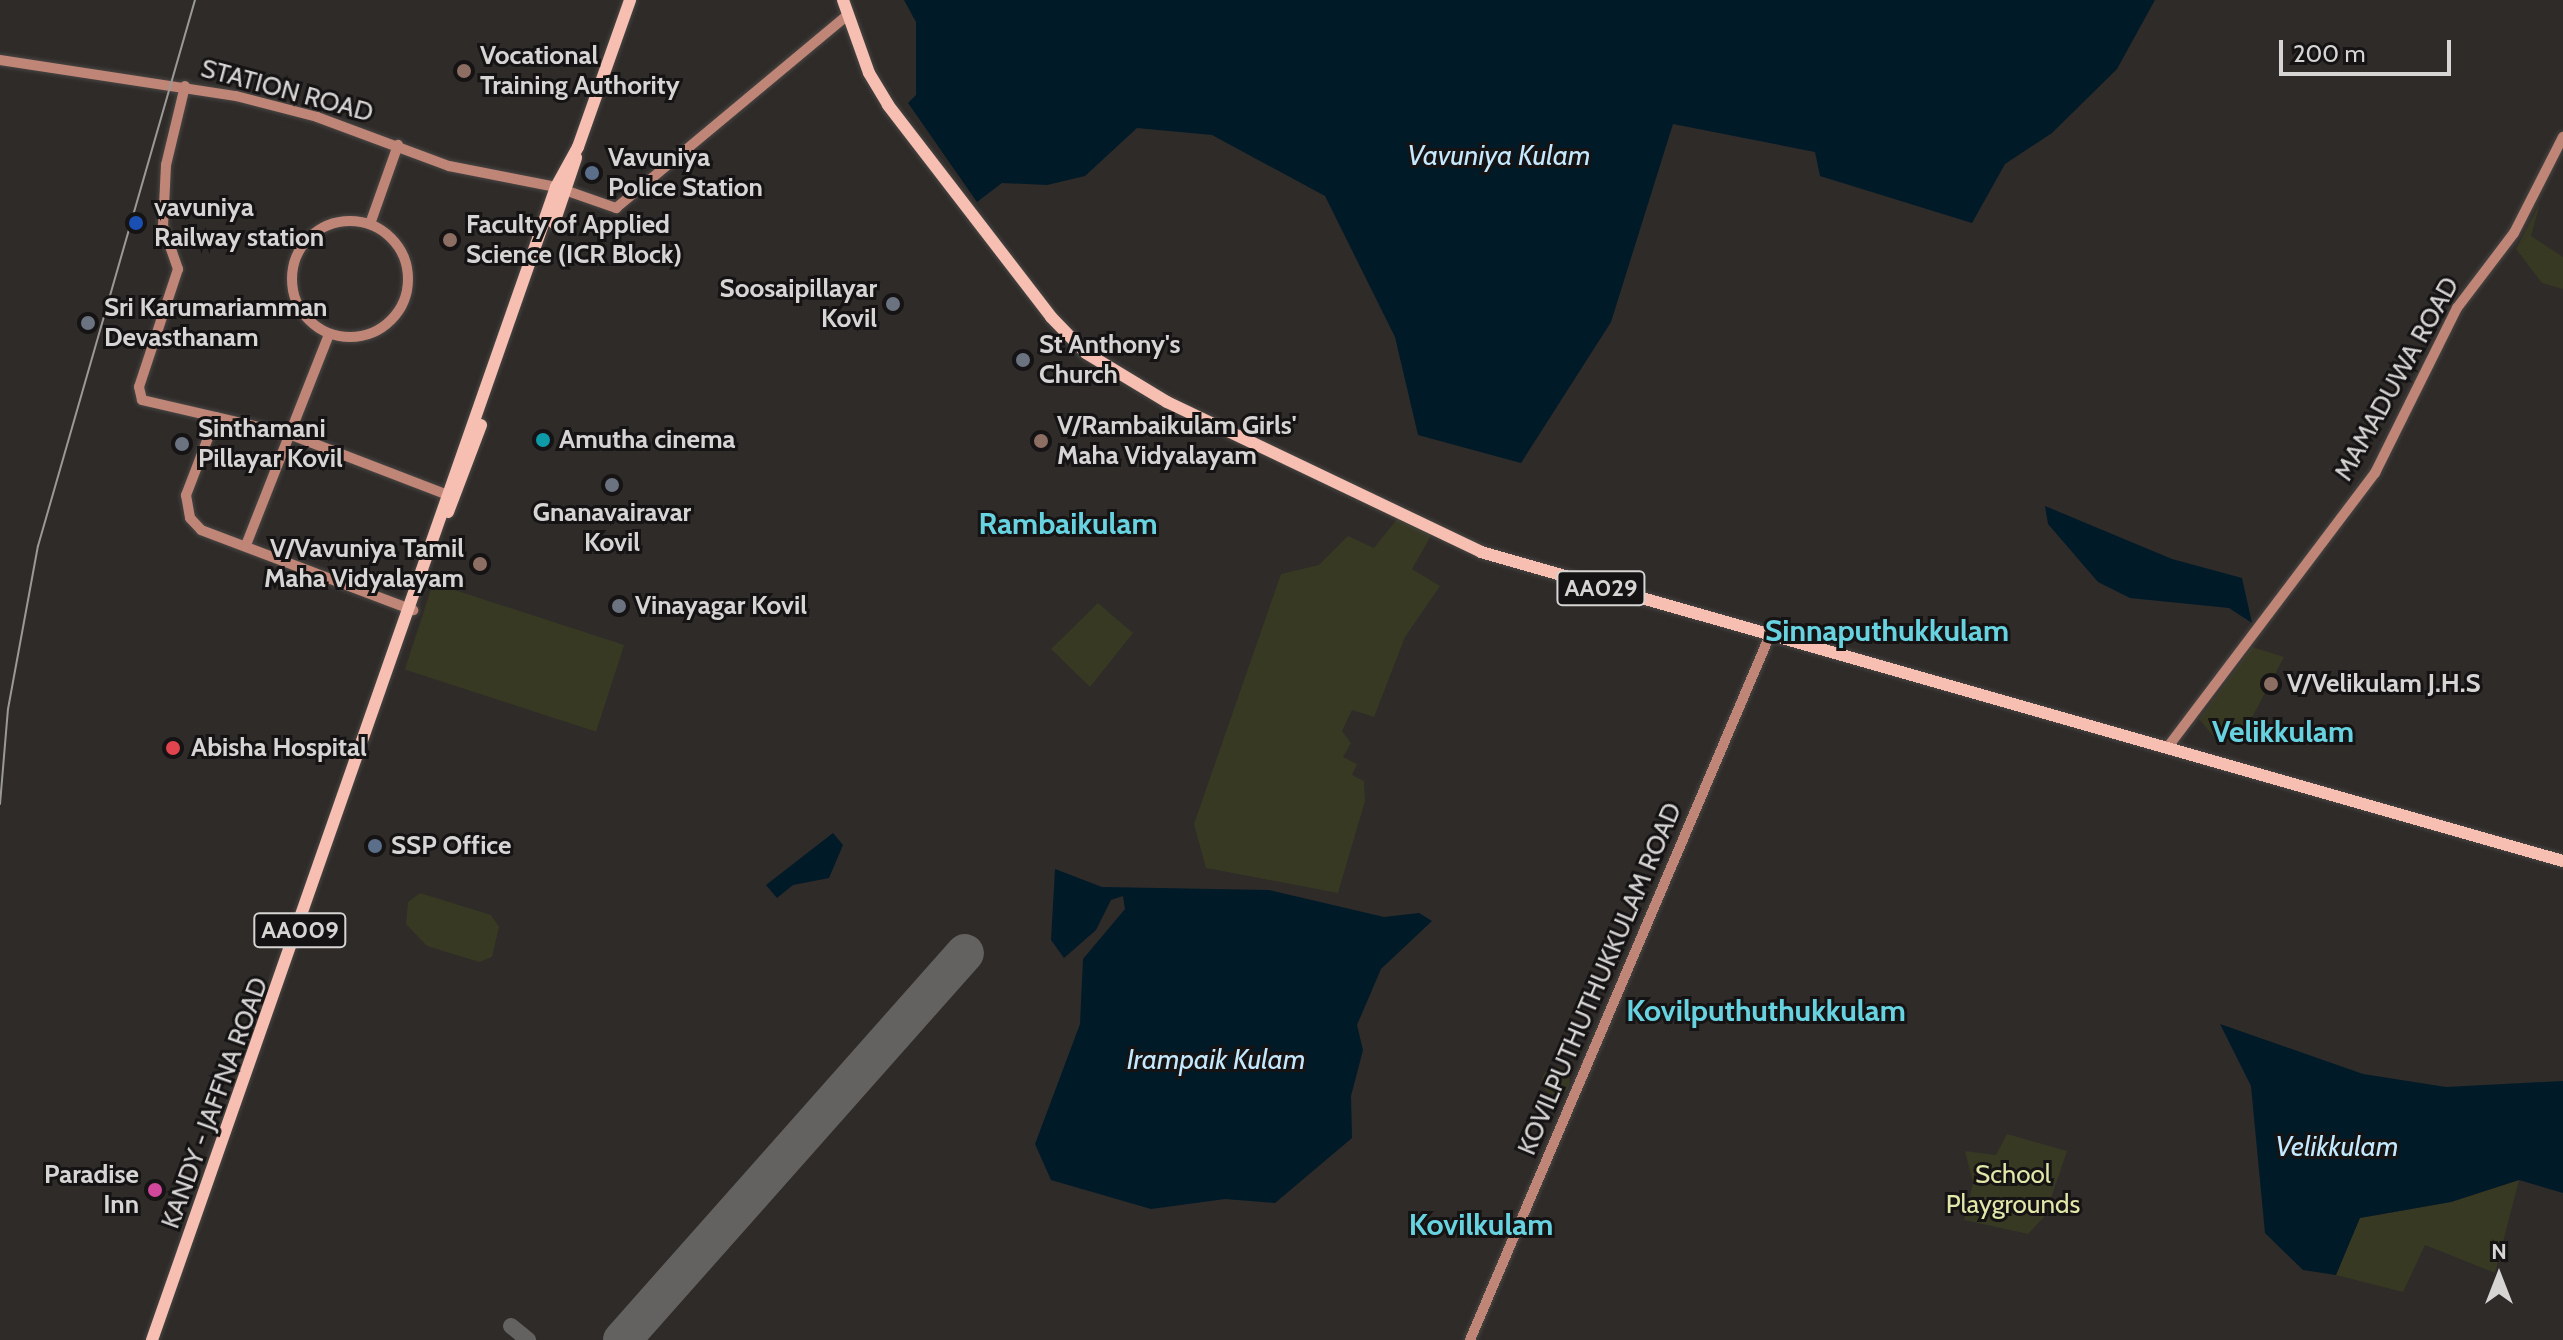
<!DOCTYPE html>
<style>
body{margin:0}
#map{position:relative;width:2563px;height:1340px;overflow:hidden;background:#2e2b29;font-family:Cabin,sans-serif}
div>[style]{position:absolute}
.green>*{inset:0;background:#373923;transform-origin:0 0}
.round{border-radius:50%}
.water>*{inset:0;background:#011a28}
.taxiway>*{height:16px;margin:-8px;padding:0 8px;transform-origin:8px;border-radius:8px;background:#646260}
.runway>*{height:38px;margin:-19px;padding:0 19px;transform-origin:19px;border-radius:19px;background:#646260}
.roads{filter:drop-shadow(0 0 2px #494644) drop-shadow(0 0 2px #494644)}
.secondary>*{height:10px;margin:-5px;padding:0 5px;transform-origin:5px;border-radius:5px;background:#bf8576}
.secondary>.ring{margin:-5px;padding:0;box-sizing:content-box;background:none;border:10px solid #bf8576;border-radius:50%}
.highway>*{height:12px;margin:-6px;padding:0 6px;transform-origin:6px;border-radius:6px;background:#f6bfb1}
.rail>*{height:2px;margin:-1px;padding:0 1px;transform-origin:1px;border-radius:1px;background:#9b9997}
.dots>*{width:22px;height:22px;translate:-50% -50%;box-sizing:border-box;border:4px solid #151313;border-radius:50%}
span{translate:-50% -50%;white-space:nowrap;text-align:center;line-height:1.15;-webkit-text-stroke:6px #151313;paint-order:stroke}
.shield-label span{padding:2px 6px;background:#151313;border:2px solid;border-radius:6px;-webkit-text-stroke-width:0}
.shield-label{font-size:24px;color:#d7d5d4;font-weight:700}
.poi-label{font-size:26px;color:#d7d5d4;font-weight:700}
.left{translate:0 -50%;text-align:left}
.right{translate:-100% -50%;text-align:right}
.street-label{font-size:26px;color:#d7d5d4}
.park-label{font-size:26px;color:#e0e7a8}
.water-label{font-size:28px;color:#c4e9ff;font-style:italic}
.quarter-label{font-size:30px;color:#68d3e0;font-weight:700}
.north{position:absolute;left:2459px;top:1236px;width:80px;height:80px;-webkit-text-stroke:6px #151313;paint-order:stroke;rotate:0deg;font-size:22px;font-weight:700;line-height:32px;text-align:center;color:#d7d5d4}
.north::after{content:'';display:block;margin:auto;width:28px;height:36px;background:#d7d5d4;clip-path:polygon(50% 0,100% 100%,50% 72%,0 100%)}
.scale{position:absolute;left:2279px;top:40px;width:172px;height:36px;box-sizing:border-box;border:4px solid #d7d5d4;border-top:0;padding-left:10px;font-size:24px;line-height:28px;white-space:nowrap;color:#d7d5d4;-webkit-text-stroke:6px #151313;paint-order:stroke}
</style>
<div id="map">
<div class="green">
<div style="clip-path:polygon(2540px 203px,2531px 236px,2563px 257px,2563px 289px,2542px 283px,2516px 249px)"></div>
<div style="clip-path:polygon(1398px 518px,1432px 534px,1412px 569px,1440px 586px,1405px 637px,1374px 717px,1352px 710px,1342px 731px,1351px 743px,1343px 757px,1357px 764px,1352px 775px,1364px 781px,1365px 801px,1338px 893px,1206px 868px,1194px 824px,1281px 574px,1319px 565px,1348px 536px,1374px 548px)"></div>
<div style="left:433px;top:583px;width:201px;height:91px;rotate:18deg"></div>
<div style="clip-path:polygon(1098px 603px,1133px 633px,1090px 687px,1051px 649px)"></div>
<div style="clip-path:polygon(2252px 647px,2284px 657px,2238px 744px,2214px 737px,2199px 719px)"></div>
<div style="clip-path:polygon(420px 893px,491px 915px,499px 927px,492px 957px,479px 962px,427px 946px,406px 924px,408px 902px)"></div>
<div class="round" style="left:1542px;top:1067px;width:28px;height:28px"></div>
<div style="clip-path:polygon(2007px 1134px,2067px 1151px,2045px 1216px,2028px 1234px,1964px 1220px,1973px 1183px,1965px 1151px,1996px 1155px)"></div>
<div style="clip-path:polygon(2519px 1180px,2495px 1273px,2425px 1245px,2403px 1292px,2336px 1275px,2359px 1218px,2451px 1202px)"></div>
</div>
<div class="water">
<div style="clip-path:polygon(904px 0,2155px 0,2117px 69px,2052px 133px,2005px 164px,1972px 223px,1820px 176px,1815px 152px,1673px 124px,1611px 322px,1521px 463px,1418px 435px,1395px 337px,1325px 196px,1212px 135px,1137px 128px,1085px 176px,1047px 185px,1002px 183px,977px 202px,908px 103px,916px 95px,916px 22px)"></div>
<div style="clip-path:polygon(2045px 506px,2172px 559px,2242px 578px,2252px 623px,2229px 608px,2130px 598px,2098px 582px,2048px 524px)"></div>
<div style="clip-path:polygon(833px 833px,843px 845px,829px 878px,793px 885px,777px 898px,766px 885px)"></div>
<div style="clip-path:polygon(1055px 869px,1102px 887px,1269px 890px,1384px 917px,1419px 913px,1432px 921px,1381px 969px,1357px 1025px,1363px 1050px,1351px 1096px,1352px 1138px,1275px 1203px,1225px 1199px,1151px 1209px,1051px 1180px,1035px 1144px,1080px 1024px,1083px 959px,1125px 909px,1123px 896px,1111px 900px,1096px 930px,1064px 958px,1051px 940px)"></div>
<div style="clip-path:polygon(2220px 1024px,2363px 1074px,2446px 1087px,2563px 1081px,2563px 1193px,2519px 1180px,2451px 1202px,2360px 1218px,2336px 1275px,2303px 1270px,2265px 1233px,2251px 1086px)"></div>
</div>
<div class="taxiway">
<div style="left:511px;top:1326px;width:22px;rotate:39deg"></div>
</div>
<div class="runway">
<div style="left:622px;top:1340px;width:517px;rotate:-48.45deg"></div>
</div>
<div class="roads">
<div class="secondary">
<div style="left:0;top:60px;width:239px;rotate:8.7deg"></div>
<div style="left:236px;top:96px;width:84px;rotate:14.5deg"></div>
<div style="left:317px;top:117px;width:141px;rotate:20.4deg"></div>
<div style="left:449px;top:166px;width:109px;rotate:11.1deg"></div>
<div style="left:556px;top:187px;width:64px;rotate:19.3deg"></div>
<div style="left:616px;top:208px;width:302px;rotate:-39.8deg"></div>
<div style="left:185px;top:86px;width:81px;rotate:103.5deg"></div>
<div style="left:166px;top:165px;width:61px;rotate:92.8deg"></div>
<div style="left:163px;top:226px;width:46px;rotate:70.8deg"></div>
<div style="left:178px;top:269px;width:124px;rotate:108.3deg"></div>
<div style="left:139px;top:387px;width:13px;rotate:77deg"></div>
<div style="left:142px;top:400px;width:151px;rotate:13deg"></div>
<div style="left:289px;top:434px;width:176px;rotate:21deg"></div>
<div class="ring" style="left:292px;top:221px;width:106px;height:106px"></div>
<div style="left:370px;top:224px;width:84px;rotate:-70.5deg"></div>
<div style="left:216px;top:417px;width:84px;rotate:111deg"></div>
<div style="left:186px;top:495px;width:23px;rotate:80deg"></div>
<div style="left:190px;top:518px;width:16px;rotate:47deg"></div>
<div style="left:201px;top:530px;width:227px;rotate:20.7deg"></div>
<div style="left:246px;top:545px;width:227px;rotate:-68.5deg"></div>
<div style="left:2167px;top:748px;width:345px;rotate:-52.9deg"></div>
<div style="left:2375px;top:473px;width:184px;rotate:-63.6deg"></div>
<div style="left:2457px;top:308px;width:94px;rotate:-52.8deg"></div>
<div style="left:2514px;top:233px;width:108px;rotate:-63deg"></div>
<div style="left:1470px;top:1340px;width:766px;rotate:-66.95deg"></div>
</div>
<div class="highway">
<div style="left:843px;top:0;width:77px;rotate:70.4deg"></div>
<div style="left:869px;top:73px;width:37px;rotate:59deg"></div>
<div style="left:888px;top:105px;width:267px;rotate:52.4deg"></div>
<div style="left:1051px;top:317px;width:50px;rotate:45.8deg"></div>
<div style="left:1086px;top:353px;width:95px;rotate:31.2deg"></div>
<div style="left:1167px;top:402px;width:348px;rotate:25.5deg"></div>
<div style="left:1481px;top:552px;width:1125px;rotate:15.94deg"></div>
<div style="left:554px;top:223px;width:69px;rotate:-71.3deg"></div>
<div style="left:448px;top:512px;width:93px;rotate:-69.2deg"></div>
<div style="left:152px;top:1340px;width:1222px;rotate:-70.69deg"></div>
<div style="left:556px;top:187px;width:46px;rotate:-61.2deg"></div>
<div style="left:578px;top:147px;width:156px;rotate:-70.5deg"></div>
</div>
</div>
<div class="rail">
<div style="left:0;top:804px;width:95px;rotate:-85.2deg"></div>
<div style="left:8px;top:709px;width:166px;rotate:-79.6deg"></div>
<div style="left:38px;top:546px;width:568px;rotate:-73.96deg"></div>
</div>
<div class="dots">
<div style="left:464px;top:71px;background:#8d6e63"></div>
<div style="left:592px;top:173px;background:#5c6f8a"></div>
<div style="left:136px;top:223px;background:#1a4fb4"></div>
<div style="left:450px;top:240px;background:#8d6e63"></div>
<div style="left:893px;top:304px;background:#6b7280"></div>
<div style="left:88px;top:323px;background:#6b7280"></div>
<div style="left:1023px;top:360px;background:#6b7280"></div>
<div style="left:543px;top:440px;background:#0f9aa8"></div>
<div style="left:1041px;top:441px;background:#8d6e63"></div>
<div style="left:182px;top:444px;background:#6b7280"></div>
<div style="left:612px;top:485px;background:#6b7280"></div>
<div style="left:480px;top:564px;background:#8d6e63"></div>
<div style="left:619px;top:606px;background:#6b7280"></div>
<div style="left:2271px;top:684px;background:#8d6e63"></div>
<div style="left:173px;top:748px;background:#e0444e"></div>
<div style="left:375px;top:846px;background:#5c6f8a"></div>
<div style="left:155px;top:1190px;background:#d1479c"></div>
</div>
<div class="shield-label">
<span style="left:1601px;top:588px">AA029</span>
<span style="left:300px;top:930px">AA009</span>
</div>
<div class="poi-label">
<span class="left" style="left:480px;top:71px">Vocational<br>Training Authority</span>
<span class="left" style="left:608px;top:173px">Vavuniya<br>Police Station</span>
<span class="left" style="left:154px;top:223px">vavuniya<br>Railway station</span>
<span class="left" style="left:466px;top:240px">Faculty of Applied<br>Science (ICR Block)</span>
<span class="right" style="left:877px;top:304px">Soosaipillayar<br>Kovil</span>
<span class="left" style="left:104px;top:323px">Sri Karumariamman<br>Devasthanam</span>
<span class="left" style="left:1039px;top:360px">St Anthony's<br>Church</span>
<span class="left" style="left:1057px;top:441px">V/Rambaikulam Girls'<br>Maha Vidyalayam</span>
<span class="left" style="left:198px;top:444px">Sinthamani<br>Pillayar Kovil</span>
<span class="left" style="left:559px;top:440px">Amutha cinema</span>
<span style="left:612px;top:528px">Gnanavairavar<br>Kovil</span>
<span class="right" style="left:464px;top:564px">V/Vavuniya Tamil<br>Maha Vidyalayam</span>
<span class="left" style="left:635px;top:606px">Vinayagar Kovil</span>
<span class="left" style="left:2287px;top:684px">V/Velikulam J.H.S</span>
<span class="left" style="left:191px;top:748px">Abisha Hospital</span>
<span class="left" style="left:391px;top:846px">SSP Office</span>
<span class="right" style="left:139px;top:1190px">Paradise<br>Inn</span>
</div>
<div class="street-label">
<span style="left:287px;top:91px;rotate:15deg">STATION ROAD</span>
<span style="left:2397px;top:379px;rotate:-61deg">MAMADUWA ROAD</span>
<span style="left:1600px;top:979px;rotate:-67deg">KOVILPUTHUTHUKKULAM ROAD</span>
<span style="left:215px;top:1103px;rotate:-70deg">KANDY - JAFFNA ROAD</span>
</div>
<div class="park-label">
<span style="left:2013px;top:1190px">School<br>Playgrounds</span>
</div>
<div class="water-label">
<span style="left:1499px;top:155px">Vavuniya Kulam</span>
<span style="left:1216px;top:1059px">Irampaik Kulam</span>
<span style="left:2337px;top:1146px">Velikkulam</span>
</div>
<div class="quarter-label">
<span style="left:1068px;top:524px">Rambaikulam</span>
<span style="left:1887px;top:631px">Sinnaputhukkulam</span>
<span style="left:2283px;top:732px">Velikkulam</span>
<span style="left:1766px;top:1011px">Kovilputhuthukkulam</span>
<span style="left:1481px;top:1225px">Kovilkulam</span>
</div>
<div class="north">N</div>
<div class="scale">200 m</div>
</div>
